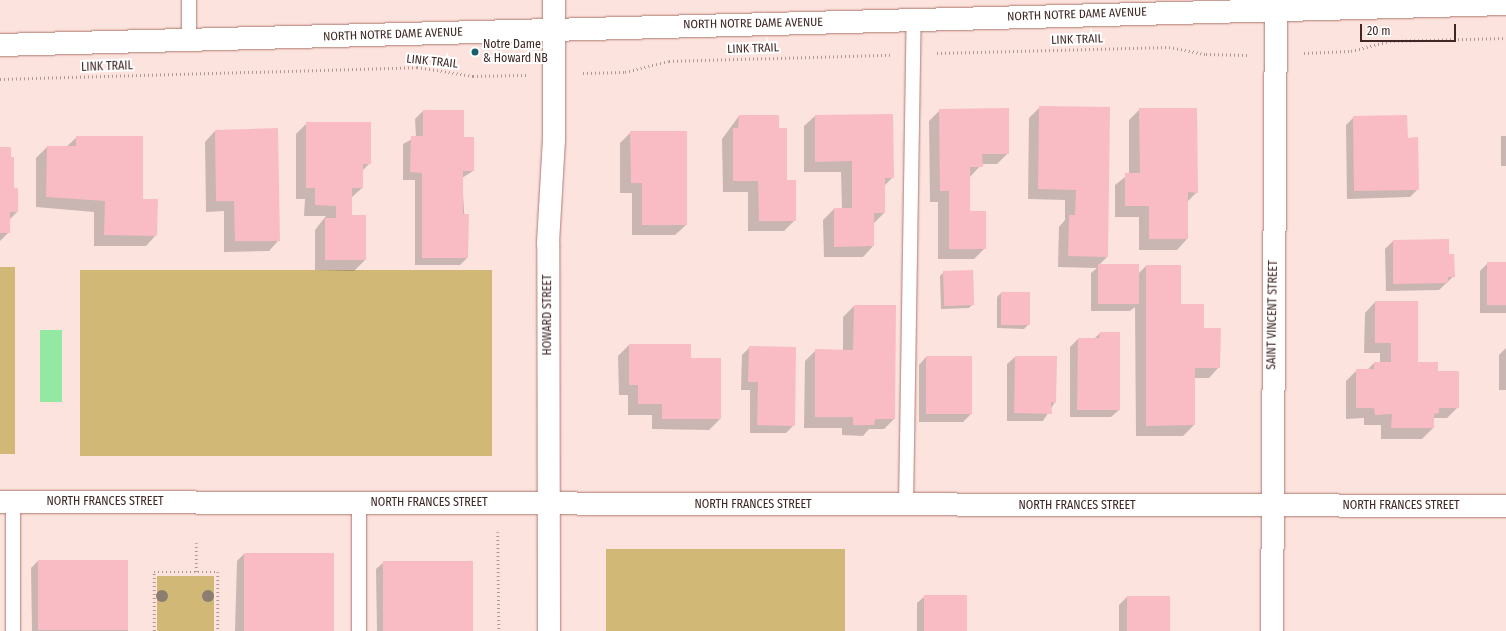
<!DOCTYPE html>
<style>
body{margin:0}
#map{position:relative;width:1506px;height:631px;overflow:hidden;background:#fce3de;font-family:"Fira Sans Condensed",sans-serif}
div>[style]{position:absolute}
.green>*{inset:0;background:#d1b876;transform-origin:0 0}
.water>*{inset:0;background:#93e8a2;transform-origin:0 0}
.shadow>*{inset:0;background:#0003;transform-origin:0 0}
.building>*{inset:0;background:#f9bcc4;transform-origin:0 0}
.path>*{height:2.5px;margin-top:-1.25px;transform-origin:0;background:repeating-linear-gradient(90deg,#b09894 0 1px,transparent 0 4px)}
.roads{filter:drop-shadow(0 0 1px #b07970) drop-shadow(0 0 1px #b07970)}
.service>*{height:14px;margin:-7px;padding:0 7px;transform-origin:7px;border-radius:7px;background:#fff}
.minor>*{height:22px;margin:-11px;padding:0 11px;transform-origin:11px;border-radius:11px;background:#fff}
.tertiary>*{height:22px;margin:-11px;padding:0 11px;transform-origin:11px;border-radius:11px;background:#fff}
.trees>*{width:12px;height:12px;margin:-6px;border-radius:50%;background:#8c7d71}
.dots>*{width:11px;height:11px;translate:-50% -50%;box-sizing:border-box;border:2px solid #fff;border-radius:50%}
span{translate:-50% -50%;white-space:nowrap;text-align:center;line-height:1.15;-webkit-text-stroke:4px #fff;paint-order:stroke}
.street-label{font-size:12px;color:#3e2724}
.poi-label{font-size:12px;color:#3e2724}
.left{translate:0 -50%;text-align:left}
.scale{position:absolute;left:1360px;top:24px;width:96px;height:18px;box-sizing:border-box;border:2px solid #3e2724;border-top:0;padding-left:5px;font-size:12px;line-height:14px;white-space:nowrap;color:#3e2724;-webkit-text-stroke:3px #fff;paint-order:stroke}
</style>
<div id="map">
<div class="green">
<div style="left:0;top:267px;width:15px;height:187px"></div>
<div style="left:492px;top:270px;width:186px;height:412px;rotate:90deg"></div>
<div style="left:606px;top:549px;width:239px;height:82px"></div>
<div style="left:157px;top:576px;width:57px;height:55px"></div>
</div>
<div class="water">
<div style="left:40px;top:330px;width:22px;height:72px"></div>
</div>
<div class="shadow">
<div style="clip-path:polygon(1040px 107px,1107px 257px,1098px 266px,1138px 274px,1146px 266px,1203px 329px,1219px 367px,1209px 378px,1194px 378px,1194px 425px,1183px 436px,1136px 436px,1135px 307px,1130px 311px,1091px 311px,1091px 273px,1097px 268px,1058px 267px,1059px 227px,1065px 220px,1065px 200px,1028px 199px,1029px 118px)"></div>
<div style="clip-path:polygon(1140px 109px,1197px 192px,1187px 202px,1187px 239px,1177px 250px,1139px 250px,1139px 217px,1115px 217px,1115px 185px,1129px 174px,1129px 120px)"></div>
<div style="clip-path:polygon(940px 110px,1008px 153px,997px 164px,982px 164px,969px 178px,969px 212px,985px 248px,974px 259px,938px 259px,938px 202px,930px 202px,929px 121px)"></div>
<div style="clip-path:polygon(423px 111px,463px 138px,473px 171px,462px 178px,467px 258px,460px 265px,415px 265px,415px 180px,403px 180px,403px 144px,416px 137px,415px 119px)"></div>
<div style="clip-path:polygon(739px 116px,786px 181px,795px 220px,784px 231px,748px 231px,748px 192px,723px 192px,722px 139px)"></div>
<div style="clip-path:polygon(815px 116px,893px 177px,884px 186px,884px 213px,873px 224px,873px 246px,863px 257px,824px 257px,823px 220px,834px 209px,842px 209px,841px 172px,804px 172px,804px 126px)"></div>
<div style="clip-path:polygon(1354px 117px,1407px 139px,1418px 189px,1410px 197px,1347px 199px,1346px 125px)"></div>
<div style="clip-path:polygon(307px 123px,370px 163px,362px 171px,362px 188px,351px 198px,351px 216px,365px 260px,354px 271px,315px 270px,315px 230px,326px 216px,304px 216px,305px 199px,296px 199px,296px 134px)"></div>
<div style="clip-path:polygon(215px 131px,279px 240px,269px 251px,224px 252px,224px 211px,206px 212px,205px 142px)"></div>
<div style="clip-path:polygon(631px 132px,686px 225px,675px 235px,632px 235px,632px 193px,620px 193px,620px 143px)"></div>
<div style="left:1506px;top:136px;width:30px;height:5px;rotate:90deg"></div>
<div style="clip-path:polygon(77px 137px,142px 200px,156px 235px,146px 246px,94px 246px,94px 212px,36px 207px,36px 158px,47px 147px,66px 147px)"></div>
<div style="clip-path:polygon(0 148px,13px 189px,17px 189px,17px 212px,9px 220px,9px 232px,0 241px)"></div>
<div style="clip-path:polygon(1393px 241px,1448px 255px,1454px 276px,1439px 290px,1386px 291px,1385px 249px)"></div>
<div style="clip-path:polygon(1506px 263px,1506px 313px,1480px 313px,1480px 271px,1487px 264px)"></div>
<div style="clip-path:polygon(944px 272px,973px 304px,969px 308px,941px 309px,940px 276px)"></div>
<div style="clip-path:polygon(1001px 293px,1028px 325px,1024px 329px,997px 328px,997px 297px)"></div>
<div style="clip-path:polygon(1375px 302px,1417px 363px,1437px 372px,1458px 407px,1447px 418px,1433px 418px,1433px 428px,1422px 439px,1381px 439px,1381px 425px,1364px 425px,1364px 418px,1346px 419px,1346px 381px,1357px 370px,1367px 370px,1374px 363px,1380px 363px,1380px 353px,1364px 353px,1365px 313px)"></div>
<div style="clip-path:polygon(854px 306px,895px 306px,894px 419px,884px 429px,869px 429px,863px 436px,842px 435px,842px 428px,804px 428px,805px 361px,816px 350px,843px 351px,843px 317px)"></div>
<div style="clip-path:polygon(1100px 333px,1119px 410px,1111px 417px,1070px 417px,1070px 347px,1078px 339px,1094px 339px)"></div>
<div style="clip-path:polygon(629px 345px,690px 359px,720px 419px,709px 430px,652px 429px,652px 415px,628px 415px,628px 395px,619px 395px,618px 356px)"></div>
<div style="clip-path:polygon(750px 347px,794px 425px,786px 433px,750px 433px,750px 390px,741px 390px,742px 355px)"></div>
<div style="clip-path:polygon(1506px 348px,1506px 390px,1499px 390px,1499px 355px)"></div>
<div style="clip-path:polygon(926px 357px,971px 414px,963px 422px,919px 422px,919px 365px)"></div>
<div style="clip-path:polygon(1015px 357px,1055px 402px,1043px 421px,1007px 421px,1007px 364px)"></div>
<div style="clip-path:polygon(244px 554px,333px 554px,331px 631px,235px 631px,237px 561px)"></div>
<div style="clip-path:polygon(38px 561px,127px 561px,128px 631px,32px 631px,31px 568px)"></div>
<div style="clip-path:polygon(384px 562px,472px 562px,473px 631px,377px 631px,376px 569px)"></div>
<div style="clip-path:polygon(925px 596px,965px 631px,917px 631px,917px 603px)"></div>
<div style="clip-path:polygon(1127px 597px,1169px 597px,1169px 631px,1119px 631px,1119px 605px)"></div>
</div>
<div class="building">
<div style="clip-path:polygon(1039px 106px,1110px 107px,1108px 257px,1068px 256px,1069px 215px,1075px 215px,1076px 190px,1038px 189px)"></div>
<div style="clip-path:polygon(1009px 108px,1009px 154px,982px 154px,983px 167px,970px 167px,970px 211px,986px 211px,986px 249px,949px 249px,949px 191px,940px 191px,939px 109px)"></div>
<div style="clip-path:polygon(1139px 108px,1197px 108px,1198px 193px,1188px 192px,1188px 239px,1149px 239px,1149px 206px,1125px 206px,1125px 173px,1140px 173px)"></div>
<div style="clip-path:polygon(423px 110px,464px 110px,464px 137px,474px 137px,474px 171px,463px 171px,463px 214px,469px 214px,468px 258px,422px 258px,422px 173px,410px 172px,411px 136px,423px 136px)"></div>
<div style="clip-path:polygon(893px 114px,894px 178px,885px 178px,885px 213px,874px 213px,874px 246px,834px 247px,834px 208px,852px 208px,852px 161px,815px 162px,815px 115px)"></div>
<div style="clip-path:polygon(739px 115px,779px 115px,779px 128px,787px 128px,787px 180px,796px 180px,796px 221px,759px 221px,758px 181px,733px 181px,733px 128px,738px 128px)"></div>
<div style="clip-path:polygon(1407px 115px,1408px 138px,1418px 137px,1419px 190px,1354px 191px,1353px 116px)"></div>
<div style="clip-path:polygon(306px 122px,371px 122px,371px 164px,363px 164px,363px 188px,352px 188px,352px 215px,366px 215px,366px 260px,325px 260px,325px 218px,336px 218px,336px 206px,315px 205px,315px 188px,306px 188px)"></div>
<div style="clip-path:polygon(278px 128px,280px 241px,235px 241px,234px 201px,216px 201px,215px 130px)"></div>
<div style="clip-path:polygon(630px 131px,687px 131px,687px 225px,642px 225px,642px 183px,631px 183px)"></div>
<div style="clip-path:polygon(76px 136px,143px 136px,143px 199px,158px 199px,157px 236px,104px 235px,105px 201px,46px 197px,47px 146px,76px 146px)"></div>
<div style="clip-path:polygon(0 147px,11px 147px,11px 157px,14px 157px,14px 188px,18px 188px,18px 212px,10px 212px,10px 233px,0 233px)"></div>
<div style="clip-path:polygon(1449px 239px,1449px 254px,1454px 254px,1455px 277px,1448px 277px,1448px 283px,1393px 284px,1393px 240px)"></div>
<div style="left:1506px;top:262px;width:43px;height:19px;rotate:90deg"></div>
<div style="left:1139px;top:264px;width:40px;height:41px;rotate:90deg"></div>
<div style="clip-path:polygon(1146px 265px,1181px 265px,1181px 304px,1204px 304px,1204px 328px,1221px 328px,1220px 368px,1195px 368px,1195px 425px,1146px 426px)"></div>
<div style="left:973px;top:270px;width:35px;height:30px;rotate:88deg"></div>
<div style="left:1001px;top:292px;width:29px;height:33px"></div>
<div style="clip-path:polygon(1375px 301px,1418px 301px,1418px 362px,1438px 362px,1438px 371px,1459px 371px,1459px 408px,1439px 408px,1439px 413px,1434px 414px,1434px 428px,1391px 428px,1392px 414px,1375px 415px,1374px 408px,1356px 408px,1356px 369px,1374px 369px,1374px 362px,1391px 362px,1391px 343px,1375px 343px)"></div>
<div style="clip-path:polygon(854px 305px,896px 305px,895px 419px,875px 419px,874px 425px,853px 425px,853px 417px,815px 417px,815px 349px,853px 350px)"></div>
<div style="clip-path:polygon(1100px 332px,1120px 332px,1120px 410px,1077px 410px,1078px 338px,1099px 338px)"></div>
<div style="clip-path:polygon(629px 344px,691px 344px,691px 358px,721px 358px,721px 419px,662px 419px,662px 404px,638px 404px,638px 385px,629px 385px)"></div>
<div style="clip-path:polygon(749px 346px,796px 347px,795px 426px,757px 425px,758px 382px,748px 382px)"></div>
<div style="left:926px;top:356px;width:46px;height:58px"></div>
<div style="clip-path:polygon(1015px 356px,1057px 356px,1056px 403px,1051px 402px,1052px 414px,1014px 413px)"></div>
<div style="left:244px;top:553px;width:90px;height:78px"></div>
<div style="left:38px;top:560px;width:90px;height:70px"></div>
<div style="left:383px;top:561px;width:90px;height:70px"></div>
<div style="left:924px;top:595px;width:43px;height:36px"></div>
<div style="left:1127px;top:596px;width:43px;height:35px"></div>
</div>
<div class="path">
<div style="left:937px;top:53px;width:232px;rotate:-1.5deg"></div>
<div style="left:1169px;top:47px;width:38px;rotate:11deg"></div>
<div style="left:1206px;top:54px;width:41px;rotate:1.4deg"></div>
<div style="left:1304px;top:53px;width:47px;rotate:-2.4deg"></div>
<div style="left:1351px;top:51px;width:40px;rotate:-14.4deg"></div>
<div style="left:1390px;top:41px;width:116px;rotate:-1.5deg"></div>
<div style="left:583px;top:73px;width:42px;rotate:-1.4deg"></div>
<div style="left:625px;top:72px;width:45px;rotate:-14deg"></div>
<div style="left:669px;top:61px;width:221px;rotate:-1.6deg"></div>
<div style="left:0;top:79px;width:417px;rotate:-1.6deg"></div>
<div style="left:417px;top:67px;width:57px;rotate:9.1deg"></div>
<div style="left:473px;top:76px;width:53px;rotate:-1.1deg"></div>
<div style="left:498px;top:532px;width:99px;rotate:89.4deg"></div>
<div style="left:196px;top:572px;width:29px;rotate:-90deg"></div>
<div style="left:154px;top:631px;width:59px;rotate:-90deg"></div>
<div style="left:154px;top:572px;width:64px"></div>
<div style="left:218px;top:572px;width:59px;rotate:90deg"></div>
</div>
<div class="roads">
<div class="service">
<div style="left:189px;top:0;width:40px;rotate:90deg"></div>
<div style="left:906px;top:506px;width:486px;rotate:-89.1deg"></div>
<div style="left:13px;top:631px;width:129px;rotate:-90deg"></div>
<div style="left:359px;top:631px;width:128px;rotate:-90deg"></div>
</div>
<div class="minor">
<div style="left:0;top:45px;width:1507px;rotate:-1.56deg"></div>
<div style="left:0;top:502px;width:1506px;rotate:0.15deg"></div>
<div style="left:1272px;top:631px;width:631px;rotate:-89.64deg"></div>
</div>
<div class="tertiary">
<div style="left:549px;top:631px;width:388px;rotate:-90.1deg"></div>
<div style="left:548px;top:243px;width:103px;rotate:-86.7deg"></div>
<div style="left:554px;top:140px;width:140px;rotate:-90deg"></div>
</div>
</div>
<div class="trees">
<div style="left:162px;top:596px"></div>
<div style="left:208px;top:596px"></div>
</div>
<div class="dots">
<div style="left:475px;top:52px;background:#15626c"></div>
</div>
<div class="street-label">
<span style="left:1077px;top:15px;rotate:-2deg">NORTH NOTRE DAME AVENUE</span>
<span style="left:753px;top:24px;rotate:-1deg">NORTH NOTRE DAME AVENUE</span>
<span style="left:393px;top:35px;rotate:-2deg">NORTH NOTRE DAME AVENUE</span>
<span style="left:1077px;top:40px;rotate:-2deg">LINK TRAIL</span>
<span style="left:753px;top:49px;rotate:-2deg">LINK TRAIL</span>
<span style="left:432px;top:62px;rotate:6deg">LINK TRAIL</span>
<span style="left:107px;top:67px;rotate:-2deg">LINK TRAIL</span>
<span style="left:548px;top:315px;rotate:-90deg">HOWARD STREET</span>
<span style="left:1273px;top:315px;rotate:-89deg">SAINT VINCENT STREET</span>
<span style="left:105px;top:502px">NORTH FRANCES STREET</span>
<span style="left:429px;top:503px">NORTH FRANCES STREET</span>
<span style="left:753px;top:505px">NORTH FRANCES STREET</span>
<span style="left:1077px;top:506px">NORTH FRANCES STREET</span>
<span style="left:1401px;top:506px">NORTH FRANCES STREET</span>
</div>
<div class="poi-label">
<span class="left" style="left:483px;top:52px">Notre Dame<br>&amp; Howard NB</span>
</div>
<div class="scale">20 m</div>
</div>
